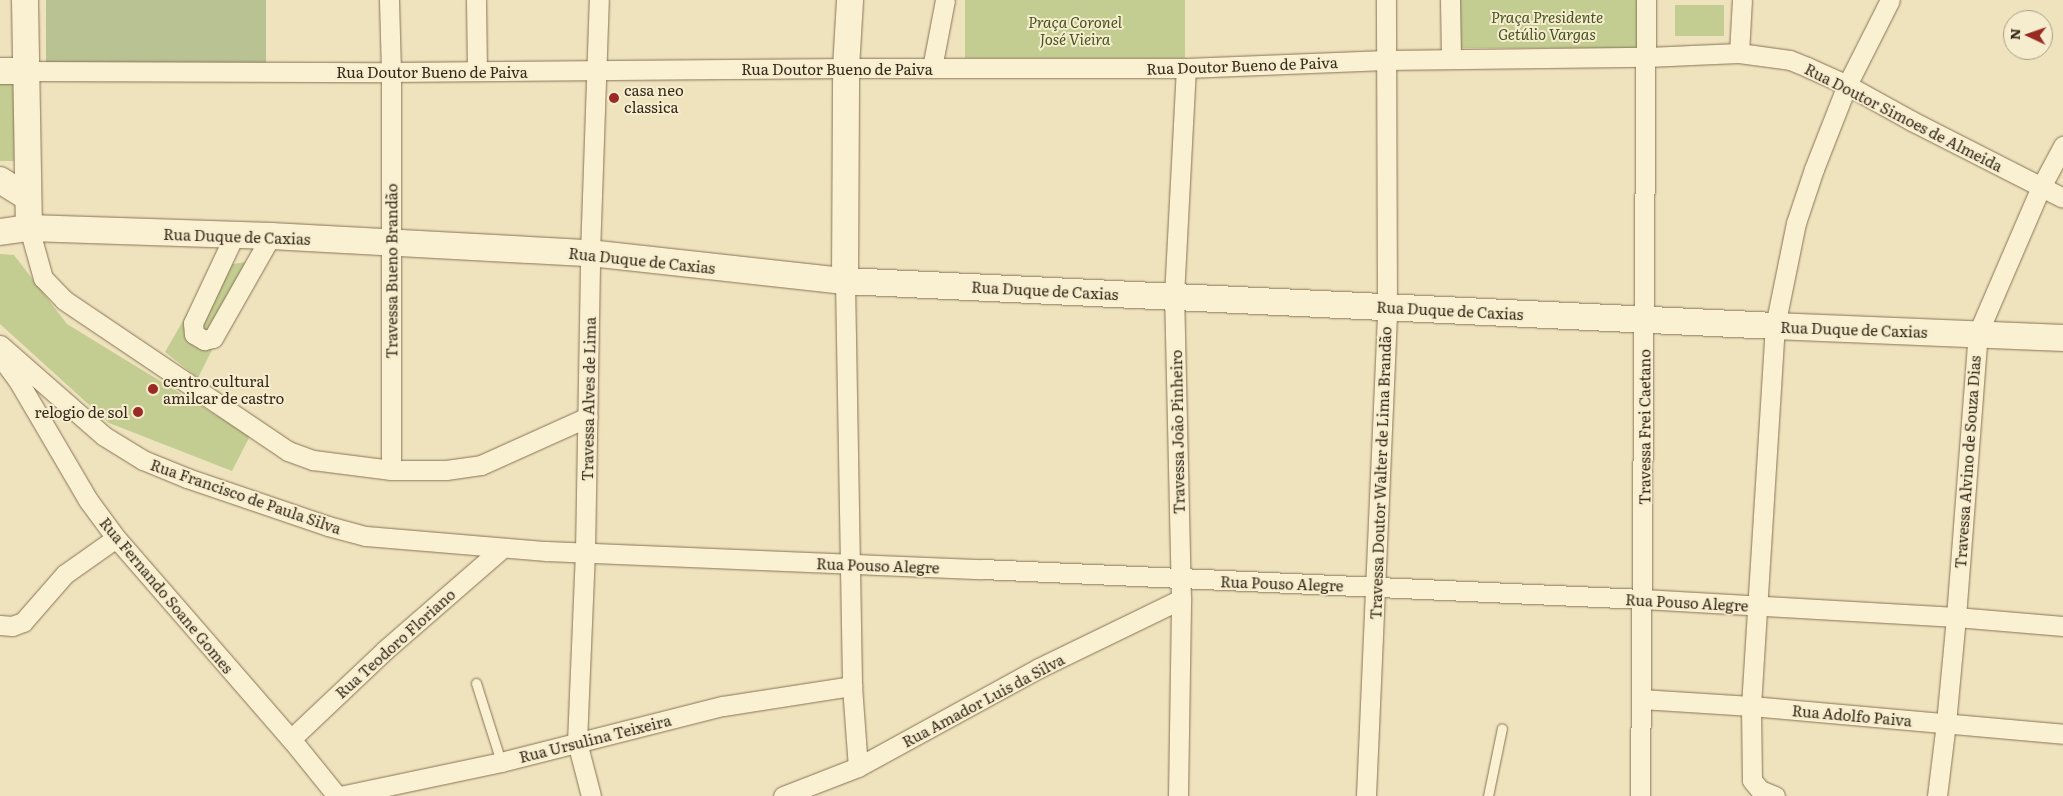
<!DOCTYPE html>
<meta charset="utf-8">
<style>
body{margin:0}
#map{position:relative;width:2063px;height:796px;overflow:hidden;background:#efe3be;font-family:Literata,serif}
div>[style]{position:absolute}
.green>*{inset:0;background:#c3cd92;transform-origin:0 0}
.cemetery>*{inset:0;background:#b9c292;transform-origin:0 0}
.roads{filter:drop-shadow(0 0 1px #887456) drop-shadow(0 0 1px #887456)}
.lane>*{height:9px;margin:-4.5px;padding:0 4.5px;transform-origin:4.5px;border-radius:4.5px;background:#faf0d2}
.street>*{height:19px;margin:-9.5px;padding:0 9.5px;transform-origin:9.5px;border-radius:9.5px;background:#faf0d2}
.secondary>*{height:26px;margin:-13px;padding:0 13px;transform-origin:13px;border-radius:13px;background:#faf0d2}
.dots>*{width:14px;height:14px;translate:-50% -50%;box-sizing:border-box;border:2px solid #f6edce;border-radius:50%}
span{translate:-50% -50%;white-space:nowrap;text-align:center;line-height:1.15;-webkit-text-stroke:4px #f6edce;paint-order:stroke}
.park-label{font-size:15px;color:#455421;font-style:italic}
.street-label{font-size:15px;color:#372a1c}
.poi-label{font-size:15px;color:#372a1c}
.left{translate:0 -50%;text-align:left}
.right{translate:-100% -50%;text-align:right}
.north{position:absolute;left:2003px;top:10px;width:50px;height:50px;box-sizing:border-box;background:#f6edce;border:1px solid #aa9f87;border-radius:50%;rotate:273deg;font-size:14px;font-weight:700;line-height:20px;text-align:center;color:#372a1c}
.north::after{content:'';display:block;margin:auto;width:18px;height:22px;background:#992a24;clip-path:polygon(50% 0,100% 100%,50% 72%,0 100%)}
</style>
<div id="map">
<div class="green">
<div style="left:965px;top:0;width:220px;height:58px"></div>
<div style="left:1454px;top:0;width:186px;height:48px"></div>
<div style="left:1675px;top:5px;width:49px;height:31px"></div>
<div style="left:0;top:83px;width:14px;height:78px"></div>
<div style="clip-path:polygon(0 254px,14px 255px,67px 324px,250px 436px,232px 471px,109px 423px,0 324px)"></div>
<div style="clip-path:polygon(257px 260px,198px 378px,165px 352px,214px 267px)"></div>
</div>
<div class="cemetery">
<div style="left:46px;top:0;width:220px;height:65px"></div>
</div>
<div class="roads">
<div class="lane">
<div style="left:476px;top:683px;width:83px;rotate:72.4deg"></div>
<div style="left:1488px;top:796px;width:69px;rotate:-78.4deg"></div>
</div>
<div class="street">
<div style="left:389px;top:0;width:72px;rotate:88.4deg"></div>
<div style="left:391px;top:72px;width:398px;rotate:90deg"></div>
<div style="left:476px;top:0;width:71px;rotate:89.2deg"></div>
<div style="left:1450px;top:0;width:59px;rotate:89deg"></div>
<div style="left:1739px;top:53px;width:53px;rotate:-86.8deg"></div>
<div style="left:932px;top:68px;width:69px;rotate:-79.2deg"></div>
<div style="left:27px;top:71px;width:364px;rotate:0.2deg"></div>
<div style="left:391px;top:72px;width:455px;rotate:-0.5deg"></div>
<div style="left:846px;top:68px;width:340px"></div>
<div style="left:1186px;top:68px;width:200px;rotate:-2.3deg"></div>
<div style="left:1386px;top:60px;width:261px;rotate:-0.7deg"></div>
<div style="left:1647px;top:57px;width:92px;rotate:-2.5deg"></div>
<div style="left:1739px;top:53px;width:51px;rotate:7.8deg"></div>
<div style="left:1790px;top:60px;width:18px;rotate:22deg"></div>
<div style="left:1807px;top:67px;width:44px;rotate:24.2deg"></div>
<div style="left:1847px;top:85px;width:74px;rotate:29deg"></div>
<div style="left:1912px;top:121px;width:169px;rotate:27deg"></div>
<div style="left:29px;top:228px;width:52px;rotate:74.4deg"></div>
<div style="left:43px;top:278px;width:30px;rotate:46deg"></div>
<div style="left:64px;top:300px;width:270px;rotate:34deg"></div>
<div style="left:288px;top:451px;width:27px;rotate:20deg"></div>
<div style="left:313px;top:460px;width:79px;rotate:7.3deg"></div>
<div style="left:391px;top:470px;width:55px"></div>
<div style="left:446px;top:470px;width:35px;rotate:-8deg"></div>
<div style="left:481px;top:465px;width:117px;rotate:-24.2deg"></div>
<div style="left:234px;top:236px;width:96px;rotate:115.2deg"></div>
<div style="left:193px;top:323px;width:11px;rotate:85deg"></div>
<div style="left:194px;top:334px;width:12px;rotate:31deg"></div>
<div style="left:204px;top:340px;width:9px;rotate:-13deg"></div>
<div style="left:213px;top:338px;width:117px;rotate:-60.4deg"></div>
<div style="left:845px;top:281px;width:405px;rotate:89deg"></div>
<div style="left:852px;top:686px;width:81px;rotate:85.8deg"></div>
<div style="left:0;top:345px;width:138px;rotate:41.2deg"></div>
<div style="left:104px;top:436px;width:46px;rotate:31.6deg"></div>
<div style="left:143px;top:460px;width:48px;rotate:22.2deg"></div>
<div style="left:187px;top:478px;width:149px;rotate:18.8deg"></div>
<div style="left:328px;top:526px;width:39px;rotate:15deg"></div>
<div style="left:366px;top:536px;width:181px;rotate:4.8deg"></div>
<div style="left:546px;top:551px;width:436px;rotate:2.4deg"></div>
<div style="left:982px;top:569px;width:662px;rotate:2.6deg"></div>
<div style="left:1643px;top:599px;width:314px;rotate:3.3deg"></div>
<div style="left:1956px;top:617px;width:107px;rotate:4.8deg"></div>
<div style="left:0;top:356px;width:34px;rotate:54deg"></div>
<div style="left:20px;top:384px;width:134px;rotate:59.6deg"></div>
<div style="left:88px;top:500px;width:47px;rotate:53.6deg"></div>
<div style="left:116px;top:538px;width:267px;rotate:49deg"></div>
<div style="left:291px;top:739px;width:73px;rotate:51.1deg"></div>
<div style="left:0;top:625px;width:12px;rotate:5deg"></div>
<div style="left:12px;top:626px;width:12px;rotate:-20deg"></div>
<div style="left:23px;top:622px;width:64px;rotate:-48.8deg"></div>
<div style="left:65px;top:574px;width:62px;rotate:-35.2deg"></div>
<div style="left:1641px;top:699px;width:110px;rotate:3.6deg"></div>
<div style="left:1751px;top:706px;width:313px;rotate:5.1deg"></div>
<div style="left:291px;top:739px;width:129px;rotate:-43.4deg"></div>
<div style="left:385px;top:650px;width:154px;rotate:-41deg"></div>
<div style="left:340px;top:796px;width:165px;rotate:-11.9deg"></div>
<div style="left:501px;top:762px;width:229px;rotate:-14.2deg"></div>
<div style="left:723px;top:706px;width:131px;rotate:-8.8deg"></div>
<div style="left:591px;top:796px;width:56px;rotate:-104.5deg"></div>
<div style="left:577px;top:742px;width:190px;rotate:-87.6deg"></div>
<div style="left:585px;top:552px;width:299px;rotate:-89deg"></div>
<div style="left:590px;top:253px;width:253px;rotate:-88deg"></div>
<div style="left:783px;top:796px;width:80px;rotate:-21.1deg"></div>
<div style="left:858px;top:767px;width:206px;rotate:-28.7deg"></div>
<div style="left:1039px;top:668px;width:158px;rotate:-25.9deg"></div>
<div style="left:1178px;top:796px;width:197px;rotate:-89.1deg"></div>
<div style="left:1181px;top:599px;width:303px;rotate:-91.3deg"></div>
<div style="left:1174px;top:296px;width:228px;rotate:-87deg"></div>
<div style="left:1366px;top:796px;width:489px;rotate:-87.5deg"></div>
<div style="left:1387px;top:307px;width:307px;rotate:-90.2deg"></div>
<div style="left:1640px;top:796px;width:796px;rotate:-89.57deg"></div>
<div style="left:1775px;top:796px;width:16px;rotate:-158deg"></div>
<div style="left:1760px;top:790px;width:13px;rotate:-129deg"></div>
<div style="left:1752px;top:780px;width:74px;rotate:-90.8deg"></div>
<div style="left:1751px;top:706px;width:381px;rotate:-86.4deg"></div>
<div style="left:1775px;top:326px;width:105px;rotate:-78.5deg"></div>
<div style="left:1796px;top:223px;width:57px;rotate:-71.6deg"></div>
<div style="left:1814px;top:169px;width:90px;rotate:-68.6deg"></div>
<div style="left:1847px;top:85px;width:95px;rotate:-63.2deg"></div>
<div style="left:1937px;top:796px;width:74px;rotate:-83deg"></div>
<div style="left:1946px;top:723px;width:106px;rotate:-84.6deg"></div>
<div style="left:1956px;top:617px;width:285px;rotate:-85.6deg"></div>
<div style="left:1978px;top:333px;width:159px;rotate:-66.7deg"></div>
<div style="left:2041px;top:187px;width:47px;rotate:-61.8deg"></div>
</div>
<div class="secondary">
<div style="left:25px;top:0;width:228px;rotate:89deg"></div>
<div style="left:0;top:71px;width:27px"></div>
<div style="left:0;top:180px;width:32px;rotate:32deg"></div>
<div style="left:0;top:232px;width:29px;rotate:-8deg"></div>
<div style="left:29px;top:228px;width:242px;rotate:1.9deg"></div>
<div style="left:271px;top:236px;width:319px;rotate:3.1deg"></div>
<div style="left:590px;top:253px;width:257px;rotate:6.3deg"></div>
<div style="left:845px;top:281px;width:931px;rotate:2.77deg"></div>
<div style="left:1775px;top:326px;width:288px;rotate:2.4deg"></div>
<div style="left:845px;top:281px;width:213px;rotate:-89.7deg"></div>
<div style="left:846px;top:68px;width:68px;rotate:-86.6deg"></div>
</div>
</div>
<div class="dots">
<div style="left:614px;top:98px;background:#992a24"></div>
<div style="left:153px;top:389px;background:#992a24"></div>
<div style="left:138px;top:412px;background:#992a24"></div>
</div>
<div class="park-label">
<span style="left:1547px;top:25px">Praça Presidente<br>Getúlio Vargas</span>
<span style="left:1075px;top:30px">Praça Coronel<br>José Vieira</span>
</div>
<div class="street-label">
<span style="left:1242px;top:65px;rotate:-2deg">Rua Doutor Bueno de Paiva</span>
<span style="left:837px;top:69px">Rua Doutor Bueno de Paiva</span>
<span style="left:432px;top:72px">Rua Doutor Bueno de Paiva</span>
<span style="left:1904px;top:117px;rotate:27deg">Rua Doutor Simoes de Almeida</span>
<span style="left:237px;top:236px;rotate:2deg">Rua Duque de Caxias</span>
<span style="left:642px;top:260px;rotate:6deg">Rua Duque de Caxias</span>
<span style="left:391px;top:271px;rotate:-90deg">Travessa Bueno Brandão</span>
<span style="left:1045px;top:290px;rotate:3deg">Rua Duque de Caxias</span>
<span style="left:1450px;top:310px;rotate:3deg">Rua Duque de Caxias</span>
<span style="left:1854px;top:329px;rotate:2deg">Rua Duque de Caxias</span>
<span style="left:588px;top:399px;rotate:-89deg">Travessa Alves de Lima</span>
<span style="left:1644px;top:427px;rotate:-90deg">Travessa Frei Caetano</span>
<span style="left:1177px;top:432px;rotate:-91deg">Travessa João Pinheiro</span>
<span style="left:1967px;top:462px;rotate:-86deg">Travessa Alvino de Souza Dias</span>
<span style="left:1380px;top:473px;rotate:-88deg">Travessa Doutor Walter de Lima Brandão</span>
<span style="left:246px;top:496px;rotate:19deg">Rua Francisco de Paula Silva</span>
<span style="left:878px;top:565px;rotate:2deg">Rua Pouso Alegre</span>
<span style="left:1282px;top:583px;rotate:2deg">Rua Pouso Alegre</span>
<span style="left:167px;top:595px;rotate:50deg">Rua Fernando Soane Gomes</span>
<span style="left:1687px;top:602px;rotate:3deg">Rua Pouso Alegre</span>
<span style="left:395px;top:643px;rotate:-42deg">Rua Teodoro Floriano</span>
<span style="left:983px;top:700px;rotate:-28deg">Rua Amador Luis da Silva</span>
<span style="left:1852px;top:715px;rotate:5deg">Rua Adolfo Paiva</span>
<span style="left:595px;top:738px;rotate:-14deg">Rua Ursulina Teixeira</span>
</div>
<div class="poi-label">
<span class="left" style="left:624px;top:98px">casa neo<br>classica</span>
<span class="left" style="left:163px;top:389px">centro cultural<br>amilcar de castro</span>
<span class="right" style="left:128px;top:412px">relogio de sol</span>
</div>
<div class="north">N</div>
</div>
